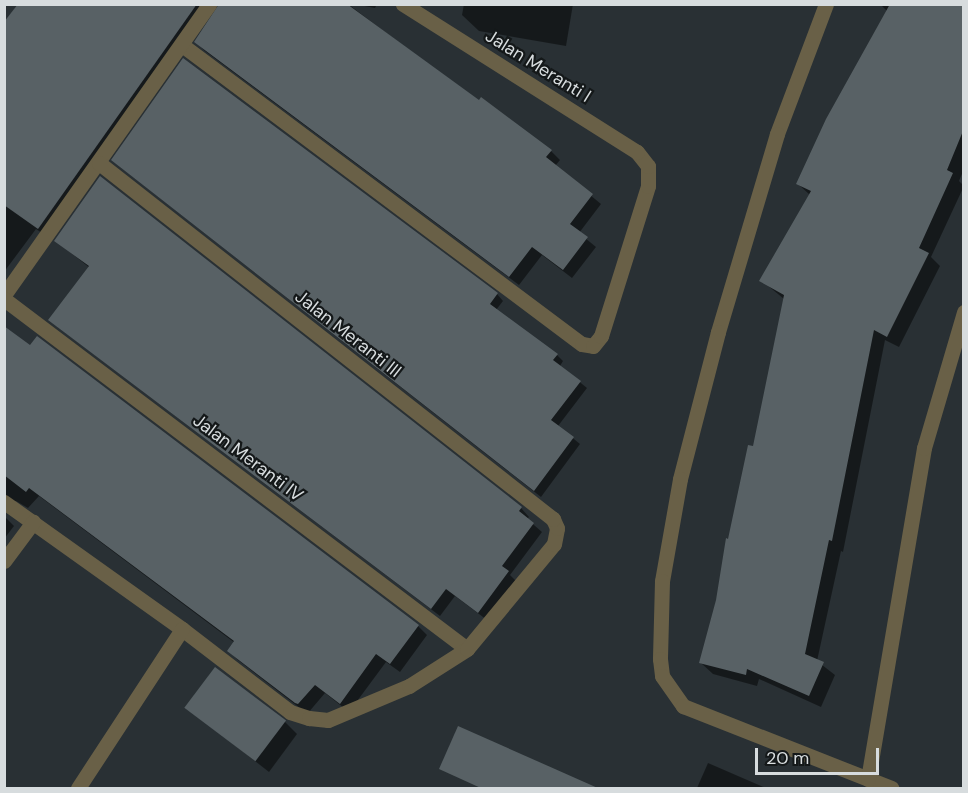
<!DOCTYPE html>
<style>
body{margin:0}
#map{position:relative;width:968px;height:793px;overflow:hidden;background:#293034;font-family:"DM Sans",sans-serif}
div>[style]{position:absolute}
.shadow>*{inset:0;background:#0007}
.building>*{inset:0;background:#586165;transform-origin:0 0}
.minor>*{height:15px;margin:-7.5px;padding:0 7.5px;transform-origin:7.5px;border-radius:7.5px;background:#696047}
span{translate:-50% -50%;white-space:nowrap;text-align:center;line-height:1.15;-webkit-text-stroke:4.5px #141819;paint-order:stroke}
.street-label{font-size:18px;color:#d7dcde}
.frame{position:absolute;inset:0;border:6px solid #d7dcde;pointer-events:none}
.scale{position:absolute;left:755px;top:748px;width:124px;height:27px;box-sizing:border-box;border:3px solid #d7dcde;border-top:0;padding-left:8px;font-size:18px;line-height:21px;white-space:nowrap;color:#d7dcde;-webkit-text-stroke:4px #141819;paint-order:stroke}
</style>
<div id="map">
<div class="shadow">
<div style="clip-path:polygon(20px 4px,215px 4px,48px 237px,36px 229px,4px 272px,4px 17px,8px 20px)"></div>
<div style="clip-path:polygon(220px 4px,348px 4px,479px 103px,551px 151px,560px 160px,555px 166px,601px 204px,579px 233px,596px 247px,572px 278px,542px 255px,519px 285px,205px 51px,196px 42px)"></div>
<div style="clip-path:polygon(354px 4px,377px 4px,375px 8px)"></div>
<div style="clip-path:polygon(464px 4px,573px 4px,566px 46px,479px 31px,462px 15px)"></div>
<div style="clip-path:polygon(880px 4px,964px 4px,964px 169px,959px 181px,964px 186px,931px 257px,940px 266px,899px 347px,885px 340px,843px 552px,841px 551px,817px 661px,835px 675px,821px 707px,759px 679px,757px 686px,713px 674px,701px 663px,754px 448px,784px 299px,761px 280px,810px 195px,798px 184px,888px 12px)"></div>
<div style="clip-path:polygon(119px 166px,497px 294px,503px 301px,496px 310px,557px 355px,563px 361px,560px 366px,587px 388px,558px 426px,580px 444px,541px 497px)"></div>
<div style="clip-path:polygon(56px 241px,521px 508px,529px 517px,527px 519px,542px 532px,510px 575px,516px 581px,487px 620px,455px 596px,440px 616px,59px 328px,50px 320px,90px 268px)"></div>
<div style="clip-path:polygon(4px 327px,418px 626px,427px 635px,400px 672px,386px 662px,349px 712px,325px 693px,308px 713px,305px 712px,238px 660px,229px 651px,235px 643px,39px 496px,28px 508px,16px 501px,5px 505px,4px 510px)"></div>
<div style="clip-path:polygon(4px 516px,14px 526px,4px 539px)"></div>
<div style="clip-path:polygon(186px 707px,285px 722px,297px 734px,269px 772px)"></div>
<div style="clip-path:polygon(708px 763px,766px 788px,697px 788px)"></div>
</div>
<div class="building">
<div style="clip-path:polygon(18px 4px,197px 4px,38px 229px,4px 205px,4px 22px)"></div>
<div style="clip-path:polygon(219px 4px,347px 4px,479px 100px,481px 97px,552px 150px,546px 157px,593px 194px,570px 224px,588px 237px,563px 270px,532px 247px,509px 277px,194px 42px)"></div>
<div style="clip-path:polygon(890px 4px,963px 4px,963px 131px,947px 170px,953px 173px,919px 248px,929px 253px,887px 337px,874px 330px,832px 541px,829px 540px,805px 654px,824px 662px,809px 696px,747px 669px,746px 675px,699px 663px,716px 600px,726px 538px,728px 539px,748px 445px,753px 446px,784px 295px,759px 281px,811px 191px,796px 184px,826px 119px)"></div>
<div style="clip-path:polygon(183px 58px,498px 293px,490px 304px,558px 354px,553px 360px,581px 381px,551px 420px,574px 437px,534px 491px,111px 160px)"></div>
<div style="clip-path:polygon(100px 176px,522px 507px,519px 511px,534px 523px,502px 566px,509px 571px,478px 613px,446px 589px,431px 609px,48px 320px,89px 266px,54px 241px)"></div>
<div style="clip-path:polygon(4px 326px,30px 345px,37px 336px,419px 625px,390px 664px,376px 654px,340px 704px,315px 685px,298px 704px,295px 703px,227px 651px,234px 641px,29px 488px,26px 492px,4px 475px)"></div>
<div style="left:215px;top:667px;width:89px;height:51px;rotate:37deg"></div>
<div style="clip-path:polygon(458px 726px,600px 789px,483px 789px,439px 769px)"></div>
</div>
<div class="minor">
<div style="left:826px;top:4px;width:139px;rotate:110.7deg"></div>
<div style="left:777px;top:134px;width:207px;rotate:106.6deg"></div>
<div style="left:718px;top:332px;width:152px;rotate:104.5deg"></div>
<div style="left:680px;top:479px;width:104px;rotate:100deg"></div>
<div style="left:662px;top:581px;width:78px;rotate:91.5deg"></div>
<div style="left:660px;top:659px;width:17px;rotate:83deg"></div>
<div style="left:662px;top:676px;width:37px;rotate:55deg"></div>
<div style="left:683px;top:706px;width:224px;rotate:21.5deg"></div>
<div style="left:182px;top:45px;width:499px;rotate:36.8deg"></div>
<div style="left:582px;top:344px;width:11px;rotate:10deg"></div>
<div style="left:593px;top:346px;width:13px;rotate:-51deg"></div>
<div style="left:601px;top:336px;width:157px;rotate:-72.6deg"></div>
<div style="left:648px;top:186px;width:20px;rotate:-90deg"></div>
<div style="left:648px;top:166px;width:18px;rotate:-128deg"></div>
<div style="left:637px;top:152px;width:277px;rotate:-147.7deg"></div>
<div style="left:4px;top:295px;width:356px;rotate:-54.8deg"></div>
<div style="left:4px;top:299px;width:580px;rotate:37.09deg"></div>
<div style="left:4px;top:502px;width:219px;rotate:35.5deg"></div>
<div style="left:182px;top:629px;width:136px;rotate:37.5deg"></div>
<div style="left:290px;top:712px;width:20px;rotate:18deg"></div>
<div style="left:309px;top:718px;width:19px;rotate:6deg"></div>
<div style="left:328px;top:720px;width:88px;rotate:-22.8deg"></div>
<div style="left:409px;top:686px;width:69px;rotate:-32.5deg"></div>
<div style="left:467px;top:649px;width:136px;rotate:-50.4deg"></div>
<div style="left:554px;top:544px;width:16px;rotate:-79deg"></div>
<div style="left:557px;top:528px;width:10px;rotate:-114deg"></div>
<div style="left:553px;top:519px;width:577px;rotate:-141.9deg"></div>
<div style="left:4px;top:561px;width:49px;rotate:-53.4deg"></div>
<div style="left:868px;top:779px;width:336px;rotate:-80.4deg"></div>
<div style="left:924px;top:448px;width:142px;rotate:-73.6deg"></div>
<div style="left:78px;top:788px;width:190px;rotate:-56.8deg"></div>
</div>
<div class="street-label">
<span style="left:538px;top:66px;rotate:32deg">Jalan Meranti I</span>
<span style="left:348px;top:334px;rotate:38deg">Jalan Meranti III</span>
<span style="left:248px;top:458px;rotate:37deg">Jalan Meranti IV</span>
</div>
<div class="frame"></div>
<div class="scale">20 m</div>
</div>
